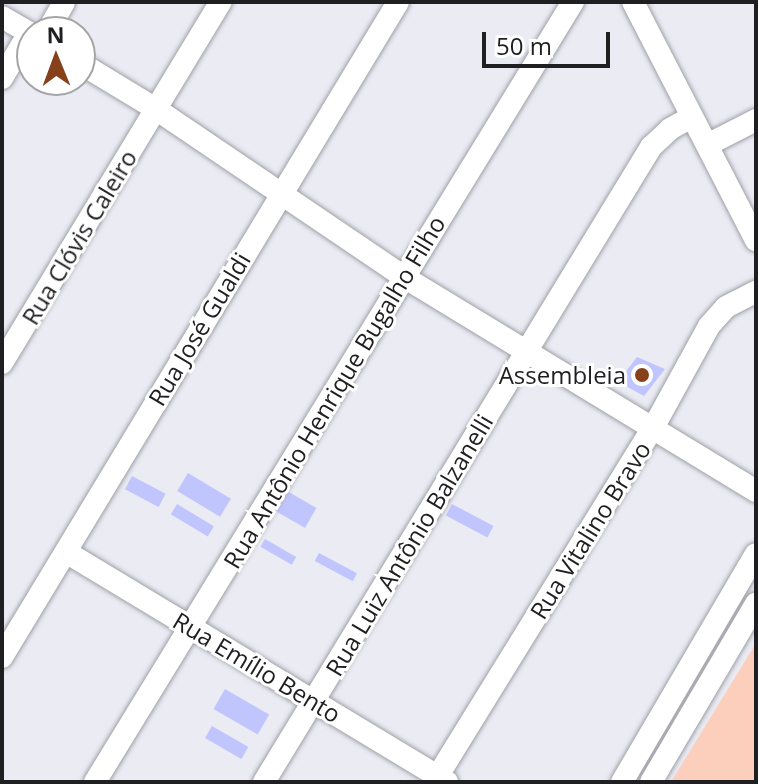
<!DOCTYPE html>
<meta charset="utf-8">
<style>
body{margin:0}
#map{position:relative;width:758px;height:784px;overflow:hidden;background:#eaebf3;font-family:"Open Sans",sans-serif}
div>[style]{position:absolute}
.green>*{inset:0;background:#fbcfbc}
.building>*{inset:0;background:#c0c5fe;transform-origin:0 0}
.roads{filter:drop-shadow(0 0 2px #9fa0a7) drop-shadow(0 0 2px #9fa0a7)}
.minor>*{height:22px;margin:-11px;padding:0 11px;transform-origin:11px;border-radius:11px;background:#fff}
.dots>*{width:22px;height:22px;translate:-50% -50%;box-sizing:border-box;border:4px solid #fff;border-radius:50%}
span{translate:-50% -50%;white-space:nowrap;text-align:center;line-height:1.15;-webkit-text-stroke:6px #fff;paint-order:stroke}
.street-label{font-size:24px;color:#1f1f22}
.poi-label{font-size:24px;color:#1f1f22}
.right{translate:-100% -50%;text-align:right}
.frame{position:absolute;inset:0;border:4px solid #1f1f22;pointer-events:none}
.north{position:absolute;left:16px;top:16px;width:80px;height:80px;box-sizing:border-box;background:#fff;border:2px solid #a5a5a7;border-radius:50%;rotate:359deg;font-size:22px;font-weight:700;line-height:32px;text-align:center;color:#1f1f22}
.north::after{content:'';display:block;margin:auto;width:28px;height:36px;background:#86401a;clip-path:polygon(50% 0,100% 100%,50% 72%,0 100%)}
.scale{position:absolute;left:482px;top:32px;width:128px;height:36px;box-sizing:border-box;border:4px solid #1f1f22;border-top:0;padding-left:10px;font-size:24px;line-height:28px;white-space:nowrap;color:#1f1f22;-webkit-text-stroke:6px #fff;paint-order:stroke}
</style>
<div id="map">
<div class="green">
<div style="clip-path:polygon(756px 643px,756px 782px,671px 782px)"></div>
</div>
<div class="building">
<div style="clip-path:polygon(637px 357px,665px 369px,644px 396px,618px 382px)"></div>
<div style="left:188px;top:473px;width:50px;height:21px;rotate:31deg"></div>
<div style="left:132px;top:476px;width:38px;height:15px;rotate:28deg"></div>
<div style="left:287px;top:491px;width:34px;height:23px;rotate:30deg"></div>
<div style="left:177px;top:504px;width:43px;height:12px;rotate:31deg"></div>
<div style="left:452px;top:504px;width:47px;height:13px;rotate:28deg"></div>
<div style="left:265px;top:539px;width:36px;height:9px;rotate:30deg"></div>
<div style="left:319px;top:553px;width:43px;height:9px;rotate:28deg"></div>
<div style="left:225px;top:689px;width:51px;height:23px;rotate:30deg"></div>
<div style="left:212px;top:726px;width:42px;height:14px;rotate:30deg"></div>
</div>
<div class="roads">
<div class="minor">
<div style="left:633px;top:2px;width:268px;rotate:62.7deg"></div>
<div style="left:2px;top:17px;width:34px;rotate:30deg"></div>
<div style="left:47px;top:32px;width:34px;rotate:-60deg"></div>
<div style="left:80px;top:63px;width:89px;rotate:31.2deg"></div>
<div style="left:156px;top:109px;width:300px;rotate:34.1deg"></div>
<div style="left:404px;top:277px;width:412px;rotate:31.3deg"></div>
<div style="left:2px;top:78px;width:52px;rotate:-59deg"></div>
<div style="left:707px;top:145px;width:55px;rotate:-27deg"></div>
<div style="left:2px;top:363px;width:422px;rotate:-58.8deg"></div>
<div style="left:66px;top:552px;width:445px;rotate:31.1deg"></div>
<div style="left:2px;top:657px;width:765px;rotate:-58.84deg"></div>
<div style="left:95px;top:782px;width:915px;rotate:-58.5deg"></div>
<div style="left:264px;top:782px;width:744px;rotate:-58.64deg"></div>
<div style="left:651px;top:147px;width:26px;rotate:-43deg"></div>
<div style="left:670px;top:129px;width:25px;rotate:-29deg"></div>
<div style="left:434px;top:782px;width:416px;rotate:-58.3deg"></div>
<div style="left:653px;top:428px;width:116px;rotate:-61.2deg"></div>
<div style="left:709px;top:326px;width:25px;rotate:-48deg"></div>
<div style="left:726px;top:307px;width:34px;rotate:-27deg"></div>
<div style="left:622px;top:782px;width:264px;rotate:-59.6deg"></div>
<div style="left:651px;top:782px;width:207px;rotate:-59.5deg"></div>
</div>
</div>
<div class="dots">
<div style="left:642px;top:375px;background:#86401a"></div>
</div>
<div class="street-label">
<span style="left:79px;top:237px;rotate:-59deg">Rua Clóvis Caleiro</span>
<span style="left:199px;top:329px;rotate:-59deg">Rua José Gualdi</span>
<span style="left:334px;top:392px;rotate:-59deg">Rua Antônio Henrique Bugalho Filho</span>
<span style="left:590px;top:530px;rotate:-58deg">Rua Vitalino Bravo</span>
<span style="left:409px;top:545px;rotate:-59deg">Rua Luiz Antônio Balzanelli</span>
<span style="left:257px;top:667px;rotate:31deg">Rua Emílio Bento</span>
</div>
<div class="poi-label">
<span class="right" style="left:626px;top:375px">Assembleia</span>
</div>
<div class="frame"></div>
<div class="north">N</div>
<div class="scale">50 m</div>
</div>
